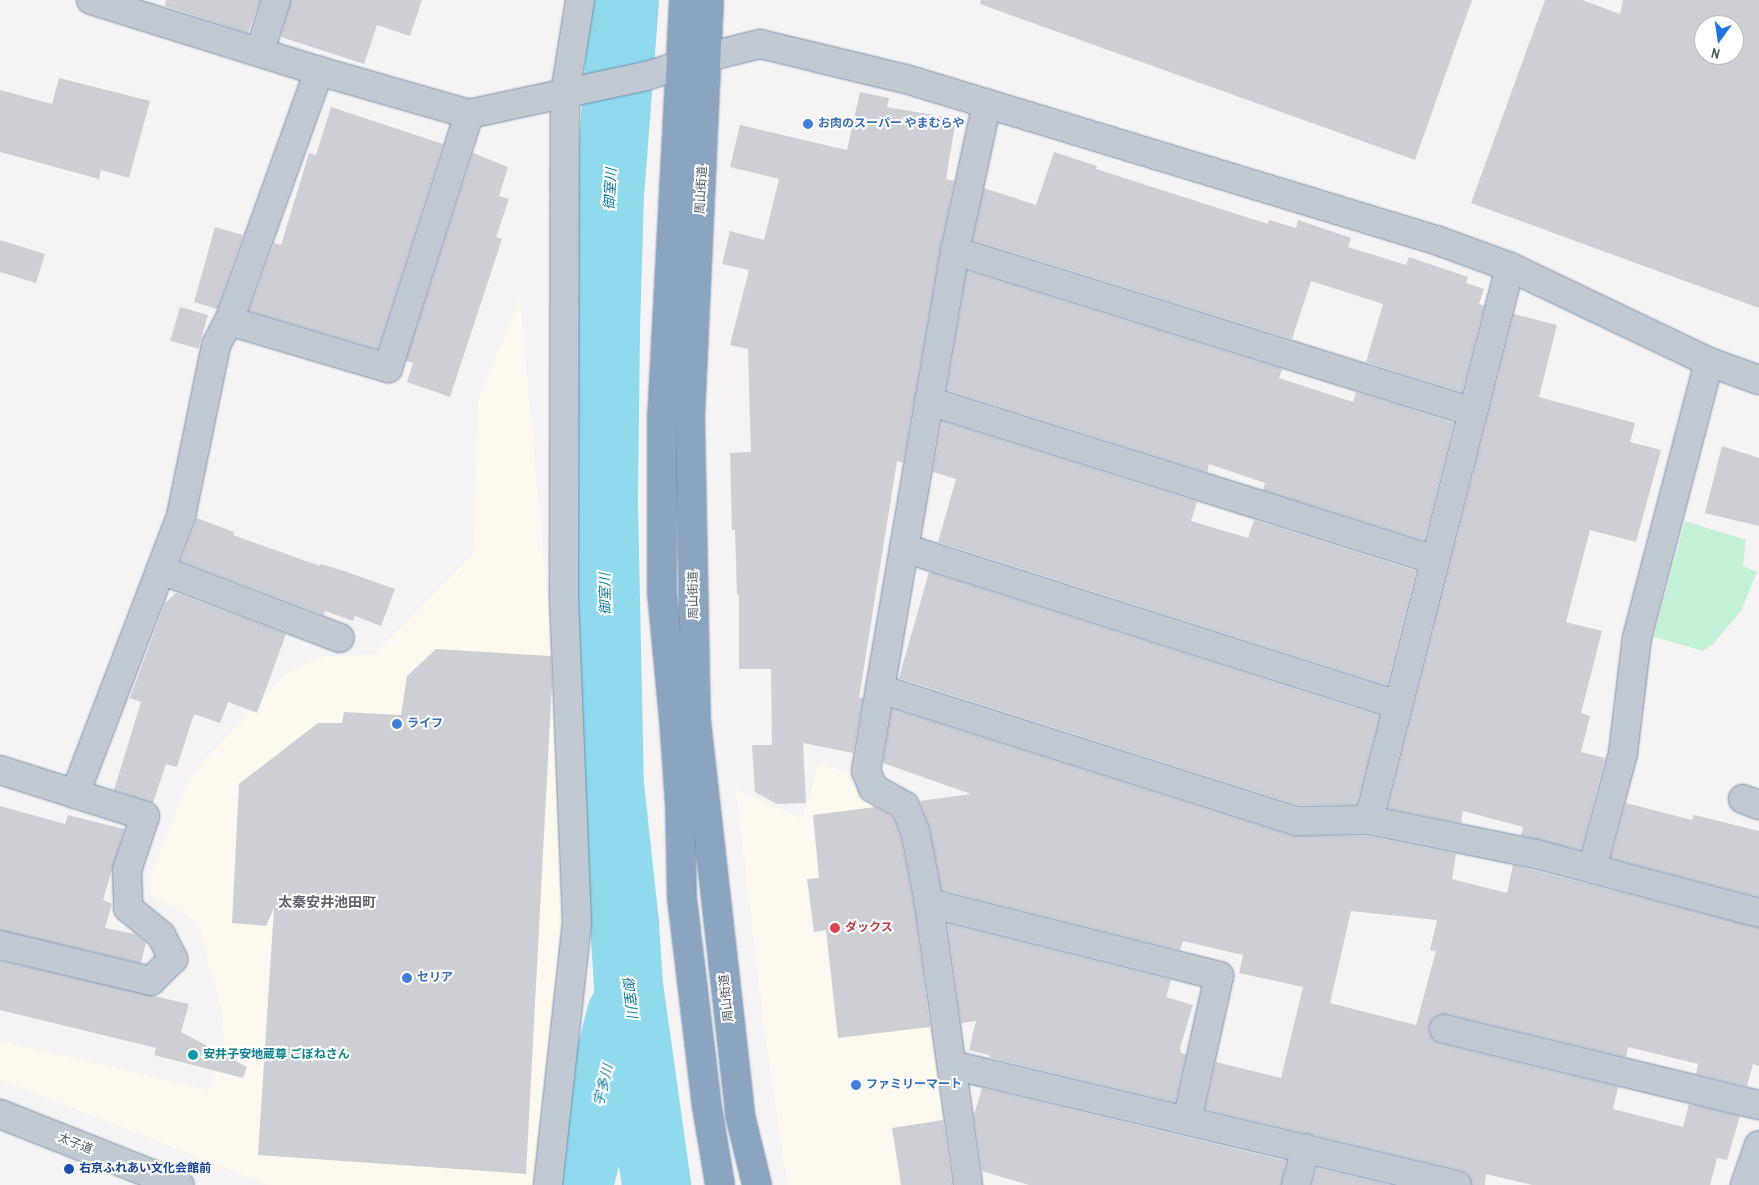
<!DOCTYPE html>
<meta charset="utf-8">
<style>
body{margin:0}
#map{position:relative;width:1759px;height:1185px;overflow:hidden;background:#f5f3f3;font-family:"Archivo Narrow","Noto Sans JP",sans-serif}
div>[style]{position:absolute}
.commercial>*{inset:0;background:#fdf9ef}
.green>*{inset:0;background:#c3f1d5}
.river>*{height:69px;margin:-34.5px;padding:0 34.5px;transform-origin:34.5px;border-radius:34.5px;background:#90daee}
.building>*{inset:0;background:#cdcfd5;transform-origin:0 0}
.roads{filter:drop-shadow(0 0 1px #7690ad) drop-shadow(0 0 1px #7690ad)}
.minor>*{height:28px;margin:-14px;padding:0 14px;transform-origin:14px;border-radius:14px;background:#c1cad2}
.highway>*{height:28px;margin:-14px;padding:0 14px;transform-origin:14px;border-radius:14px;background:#8ba5c1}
.dots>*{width:14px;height:14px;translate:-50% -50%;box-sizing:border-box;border:2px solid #fff;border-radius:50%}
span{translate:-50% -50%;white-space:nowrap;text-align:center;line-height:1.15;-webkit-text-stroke:4px #fff;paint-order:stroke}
.shop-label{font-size:12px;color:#366cbe;font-weight:700}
.left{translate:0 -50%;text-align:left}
.street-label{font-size:12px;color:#4a5661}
.health-label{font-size:12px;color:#be3a42;font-weight:700}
.culture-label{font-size:12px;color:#0d838f;font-weight:700}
.transit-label{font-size:12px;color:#164399;font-weight:700}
.water-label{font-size:14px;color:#0c7c9b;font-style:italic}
.neighbourhood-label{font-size:14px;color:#5f6368;font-weight:700}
.north{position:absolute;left:1694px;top:15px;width:50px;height:50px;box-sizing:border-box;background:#fff;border:1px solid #b7bbc0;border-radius:50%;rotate:194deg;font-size:14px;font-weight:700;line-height:20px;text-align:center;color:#4a5661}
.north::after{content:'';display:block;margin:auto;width:18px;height:22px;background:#1a73e8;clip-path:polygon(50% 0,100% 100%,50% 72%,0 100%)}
</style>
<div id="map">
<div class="commercial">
<div style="clip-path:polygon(520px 300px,553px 657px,564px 934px,538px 1185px,268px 1185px,0 1079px,0 1041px,208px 1090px,225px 1046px,222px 1012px,200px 931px,188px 915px,152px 896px,151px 874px,191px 775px,287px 673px,326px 656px,374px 655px,475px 552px,478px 399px)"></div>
<div style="clip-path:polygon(819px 764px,850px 773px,848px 778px,876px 809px,889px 812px,904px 828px,955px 1185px,788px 1185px,767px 1051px,736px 789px,802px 819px)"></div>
</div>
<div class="green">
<div style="clip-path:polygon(1685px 521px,1746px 540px,1743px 566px,1757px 572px,1741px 611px,1712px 645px,1703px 651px,1654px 637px)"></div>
</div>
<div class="river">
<div style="left:624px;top:0;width:194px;rotate:94.4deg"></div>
<div style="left:609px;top:193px;width:138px;rotate:91.7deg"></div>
<div style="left:605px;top:331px;width:173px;rotate:90.7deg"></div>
<div style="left:603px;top:504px;width:281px;rotate:88.8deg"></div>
<div style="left:609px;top:785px;width:139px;rotate:83.8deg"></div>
<div style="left:624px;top:923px;width:62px;rotate:86.3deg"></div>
<div style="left:628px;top:985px;width:202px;rotate:82deg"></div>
<div style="left:578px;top:1185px;width:177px;rotate:-76deg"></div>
</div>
<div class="building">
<div style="clip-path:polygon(166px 0,260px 0,248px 33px,165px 6px)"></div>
<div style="clip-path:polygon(291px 0,422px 0,410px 36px,377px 25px,364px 64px,281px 37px)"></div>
<div style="clip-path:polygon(981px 0,1472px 0,1415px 160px,980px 4px)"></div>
<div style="clip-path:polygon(evenodd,1545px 0,1582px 0,1620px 14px,1623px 0,1759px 0,1759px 308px,1471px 203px,1545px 0,1704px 25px,1734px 25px,1734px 55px,1704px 55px,1704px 25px)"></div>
<div style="clip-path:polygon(59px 78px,150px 101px,129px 178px,101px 170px,99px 179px,0 152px,0 90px,52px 104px)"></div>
<div style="clip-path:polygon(860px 92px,889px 98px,887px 107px,956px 119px,946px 179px,954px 181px,940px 248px,903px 463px,897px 461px,859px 698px,863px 698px,853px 753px,803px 743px,806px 803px,777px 804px,755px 792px,752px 745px,772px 745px,771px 669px,739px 669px,739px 595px,737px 595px,735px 530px,732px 530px,730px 453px,751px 452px,748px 349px,730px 345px,749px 270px,722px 264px,730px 231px,764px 240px,779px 179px,730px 167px,740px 125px,847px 150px)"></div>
<div style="clip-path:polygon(331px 107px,443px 144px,378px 349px,249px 311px,274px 243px,281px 245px,309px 153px,316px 155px)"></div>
<div style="clip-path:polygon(1054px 152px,1097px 166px,1096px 169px,1268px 224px,1269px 220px,1296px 228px,1298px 220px,1351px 238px,1348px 247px,1406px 265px,1409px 257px,1468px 277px,1466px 283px,1484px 289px,1479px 304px,1484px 306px,1462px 392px,1366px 362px,1383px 304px,1311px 281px,1292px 339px,973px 240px,984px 188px,1036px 205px)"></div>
<div style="clip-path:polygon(473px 153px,508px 167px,499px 196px,509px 199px,496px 237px,502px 239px,450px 397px,407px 382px,413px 363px,406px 361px)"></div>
<div style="clip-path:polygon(215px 227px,243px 235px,217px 309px,194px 302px)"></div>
<div style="clip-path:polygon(0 240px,45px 254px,36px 283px,0 272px)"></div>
<div style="clip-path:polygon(967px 271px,1282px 369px,1279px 378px,1353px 402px,1356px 392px,1454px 423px,1424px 540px,1263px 490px,1265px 483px,1209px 464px,1207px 472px,947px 390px)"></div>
<div style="left:180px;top:307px;width:29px;height:35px;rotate:16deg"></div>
<div style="clip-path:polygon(1514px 314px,1557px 325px,1539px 397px,1635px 423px,1630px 442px,1661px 450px,1636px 542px,1590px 530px,1566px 622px,1602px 631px,1581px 713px,1590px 716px,1581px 752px,1605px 758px,1581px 850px,1521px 835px,1523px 827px,1463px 811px,1461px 823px,1388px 808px)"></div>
<div style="clip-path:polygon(942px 421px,1197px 502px,1191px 521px,1248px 538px,1254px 520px,1416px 571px,1387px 685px,938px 542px,956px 479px,933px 472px)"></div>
<div style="clip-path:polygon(1722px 446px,1759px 458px,1759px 526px,1705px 513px)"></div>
<div style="clip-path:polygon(197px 518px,234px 532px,233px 535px,320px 566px,321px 564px,341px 570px,395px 589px,381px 626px,355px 616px,353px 621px,325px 611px,324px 615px,181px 561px)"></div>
<div style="clip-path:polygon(929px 572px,1380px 716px,1357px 805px,1298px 805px,899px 678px)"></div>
<div style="clip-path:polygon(176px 593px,286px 634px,257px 713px,228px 702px,220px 723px,194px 714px,177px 767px,166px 764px,153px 803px,114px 790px,141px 702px,130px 698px,165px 603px)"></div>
<div style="clip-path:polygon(436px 649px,551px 656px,552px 684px,526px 1174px,258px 1155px,274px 908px,266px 926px,232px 923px,239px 784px,318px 723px,342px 723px,344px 712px,401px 715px,407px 676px)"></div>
<div style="clip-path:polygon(evenodd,892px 709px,1292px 836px,1368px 836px,1456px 854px,1452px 879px,1507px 893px,1513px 865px,1759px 928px,1759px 1066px,1753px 1064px,1747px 1086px,1696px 1074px,1698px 1064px,1628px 1047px,1626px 1057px,1448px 1014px,1440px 1014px,1433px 1018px,1429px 1026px,1429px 1033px,1433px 1040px,1440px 1044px,1618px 1087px,1613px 1109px,1683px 1127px,1689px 1104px,1740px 1116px,1727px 1160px,1717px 1158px,1710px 1185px,1532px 1185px,1486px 1174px,1485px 1185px,1472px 1185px,1468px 1174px,1461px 1170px,1205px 1109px,1216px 1062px,1281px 1078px,1303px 987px,1239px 973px,1243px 955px,1183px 941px,1180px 950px,942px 890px,930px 828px,920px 801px,971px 794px,883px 763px,892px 709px,1351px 911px,1437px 920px,1430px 950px,1436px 951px,1416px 1025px,1330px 1003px,1351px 911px)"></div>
<div style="clip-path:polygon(1626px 803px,1692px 820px,1694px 815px,1759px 831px,1759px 897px,1611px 858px)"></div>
<div style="clip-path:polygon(0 806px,65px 824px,68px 815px,124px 829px,103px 900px,112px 904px,105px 928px,135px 934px,146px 943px,141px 963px,0 930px)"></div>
<div style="clip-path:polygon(875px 807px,893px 817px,900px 835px,914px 906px,930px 1027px,838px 1038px,826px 930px,814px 932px,807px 879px,819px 878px,813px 815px)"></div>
<div style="clip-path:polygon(948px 924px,1171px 980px,1166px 997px,1193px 1005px,1180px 1048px,1181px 1053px,1186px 1054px,1175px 1102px,991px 1058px,989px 1055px,969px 1050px,976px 1021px,961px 1023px)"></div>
<div style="clip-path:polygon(0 961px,189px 1004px,181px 1032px,247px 1067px,243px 1078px,154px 1055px,156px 1048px,0 1010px)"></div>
<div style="clip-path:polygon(982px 1088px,1286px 1161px,1281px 1185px,1029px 1185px,982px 1171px,974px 1115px)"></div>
<div style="clip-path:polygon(943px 1120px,952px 1185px,901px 1185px,892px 1128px)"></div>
<div style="clip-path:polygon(1317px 1168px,1389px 1185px,1312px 1185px)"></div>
</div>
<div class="roads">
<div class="minor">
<div style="left:91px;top:0;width:239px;rotate:17.3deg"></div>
<div style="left:319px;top:71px;width:156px;rotate:16deg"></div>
<div style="left:469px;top:114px;width:181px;rotate:-12.1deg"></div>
<div style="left:646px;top:76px;width:64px;rotate:-17.3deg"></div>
<div style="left:707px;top:57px;width:55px;rotate:-13.8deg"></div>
<div style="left:760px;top:44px;width:150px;rotate:13.5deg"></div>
<div style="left:906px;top:79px;width:554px;rotate:16.9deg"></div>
<div style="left:1436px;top:240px;width:79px;rotate:20deg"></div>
<div style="left:1510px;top:267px;width:221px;rotate:25.5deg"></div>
<div style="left:1709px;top:362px;width:53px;rotate:19.8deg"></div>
<div style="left:260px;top:51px;width:53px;rotate:-72.6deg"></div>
<div style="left:955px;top:251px;width:542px;rotate:17.27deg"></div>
<div style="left:229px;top:321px;width:166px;rotate:16.5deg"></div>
<div style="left:388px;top:368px;width:267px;rotate:-72.3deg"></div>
<div style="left:929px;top:401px;width:530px;rotate:17.44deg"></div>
<div style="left:904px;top:548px;width:518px;rotate:17.63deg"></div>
<div style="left:161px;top:570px;width:191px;rotate:20.8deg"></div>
<div style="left:880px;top:689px;width:436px;rotate:17.6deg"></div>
<div style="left:1296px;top:821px;width:73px;rotate:-0.8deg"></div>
<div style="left:1369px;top:820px;width:170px;rotate:11.5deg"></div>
<div style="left:1536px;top:854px;width:231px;rotate:14.8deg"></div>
<div style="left:0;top:770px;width:152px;rotate:17.6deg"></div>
<div style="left:145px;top:816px;width:57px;rotate:108.4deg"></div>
<div style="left:127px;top:870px;width:38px;rotate:88deg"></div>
<div style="left:128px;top:908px;width:43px;rotate:39.3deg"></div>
<div style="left:161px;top:935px;width:27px;rotate:63deg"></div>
<div style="left:173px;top:959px;width:31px;rotate:135deg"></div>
<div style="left:151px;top:981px;width:155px;rotate:-166.6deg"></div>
<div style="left:75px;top:794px;width:298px;rotate:-69.1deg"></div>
<div style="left:181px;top:516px;width:175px;rotate:-78.4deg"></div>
<div style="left:216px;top:345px;width:27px;rotate:-62deg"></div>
<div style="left:229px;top:321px;width:266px;rotate:-70.2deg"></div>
<div style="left:1743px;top:799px;width:17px;rotate:21deg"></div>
<div style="left:1369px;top:820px;width:571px;rotate:-75.7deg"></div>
<div style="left:1592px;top:869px;width:120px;rotate:-75deg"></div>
<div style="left:1623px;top:753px;width:116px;rotate:-83.1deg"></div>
<div style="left:1637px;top:638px;width:285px;rotate:-75.4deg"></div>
<div style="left:929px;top:903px;width:299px;rotate:14.1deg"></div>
<div style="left:1219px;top:976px;width:148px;rotate:102.5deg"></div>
<div style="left:1444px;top:1029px;width:324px;rotate:13.6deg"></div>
<div style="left:952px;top:1065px;width:519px;rotate:13.37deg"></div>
<div style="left:0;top:1114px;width:193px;rotate:21.6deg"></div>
<div style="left:548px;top:1185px;width:264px;rotate:-83.7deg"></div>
<div style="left:577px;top:923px;width:330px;rotate:-92.3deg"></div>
<div style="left:564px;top:593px;width:474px;rotate:-89.9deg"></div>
<div style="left:565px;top:119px;width:25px;rotate:-90deg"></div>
<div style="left:565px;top:94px;width:95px;rotate:-80.9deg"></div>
<div style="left:968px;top:1185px;width:285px;rotate:-97.9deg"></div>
<div style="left:929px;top:903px;width:73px;rotate:-101deg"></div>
<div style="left:915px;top:831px;width:27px;rotate:-112deg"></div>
<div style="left:905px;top:806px;width:37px;rotate:-151deg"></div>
<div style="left:873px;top:788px;width:18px;rotate:-112deg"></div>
<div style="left:866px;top:771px;width:528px;rotate:-80.29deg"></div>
<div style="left:955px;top:251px;width:151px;rotate:-77.8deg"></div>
<div style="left:1296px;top:1185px;width:38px;rotate:-75deg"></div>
<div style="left:1745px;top:1185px;width:42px;rotate:-70.7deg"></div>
</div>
<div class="highway">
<div style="left:684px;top:0;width:417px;rotate:93deg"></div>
<div style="left:662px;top:416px;width:177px;rotate:90deg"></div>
<div style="left:662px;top:593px;width:127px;rotate:84.6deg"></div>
<div style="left:674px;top:719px;width:86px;rotate:86deg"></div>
<div style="left:680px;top:805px;width:93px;rotate:88.8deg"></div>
<div style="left:682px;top:898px;width:210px;rotate:83.2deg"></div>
<div style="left:707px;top:1107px;width:79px;rotate:80.5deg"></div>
<div style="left:709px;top:0;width:413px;rotate:92.6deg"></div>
<div style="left:690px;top:413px;width:307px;rotate:88.9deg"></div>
<div style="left:696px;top:720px;width:397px;rotate:83.6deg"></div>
<div style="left:740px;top:1115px;width:72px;rotate:76.3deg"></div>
</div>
</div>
<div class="dots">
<div style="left:808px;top:124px;background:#3f7fe0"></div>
<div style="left:397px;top:724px;background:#3f7fe0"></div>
<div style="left:835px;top:928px;background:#e0444e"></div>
<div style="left:407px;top:978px;background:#3f7fe0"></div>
<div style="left:193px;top:1055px;background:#0f9aa8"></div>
<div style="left:856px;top:1085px;background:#3f7fe0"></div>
<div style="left:69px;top:1169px;background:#1a4fb4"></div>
</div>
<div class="shop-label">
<span class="left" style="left:818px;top:124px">お肉のスーパー やまむらや</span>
<span class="left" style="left:407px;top:724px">ライフ</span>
<span class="left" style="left:417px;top:978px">セリア</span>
<span class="left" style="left:866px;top:1085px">ファミリーマート</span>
</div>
<div class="street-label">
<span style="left:702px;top:190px;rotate:-87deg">周山街道</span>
<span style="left:694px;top:595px;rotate:-91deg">周山街道</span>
<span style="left:727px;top:998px;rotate:-96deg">周山街道</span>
<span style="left:75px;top:1144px;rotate:22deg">太子道</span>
</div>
<div class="health-label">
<span class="left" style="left:845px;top:928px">ダックス</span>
</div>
<div class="culture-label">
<span class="left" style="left:203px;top:1055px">安井子安地蔵尊 ごぼねさん</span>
</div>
<div class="transit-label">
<span class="left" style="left:79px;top:1169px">右京ふれあい文化会館前</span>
</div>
<div class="water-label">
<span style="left:610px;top:189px;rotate:-87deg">御室川</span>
<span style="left:605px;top:594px;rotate:-91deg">御室川</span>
<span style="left:630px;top:997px;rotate:83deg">御室川</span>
<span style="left:603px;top:1085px;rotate:-76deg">宇多川</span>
</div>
<div class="neighbourhood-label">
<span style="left:327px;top:902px">太秦安井池田町</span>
</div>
<div class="north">N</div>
</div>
